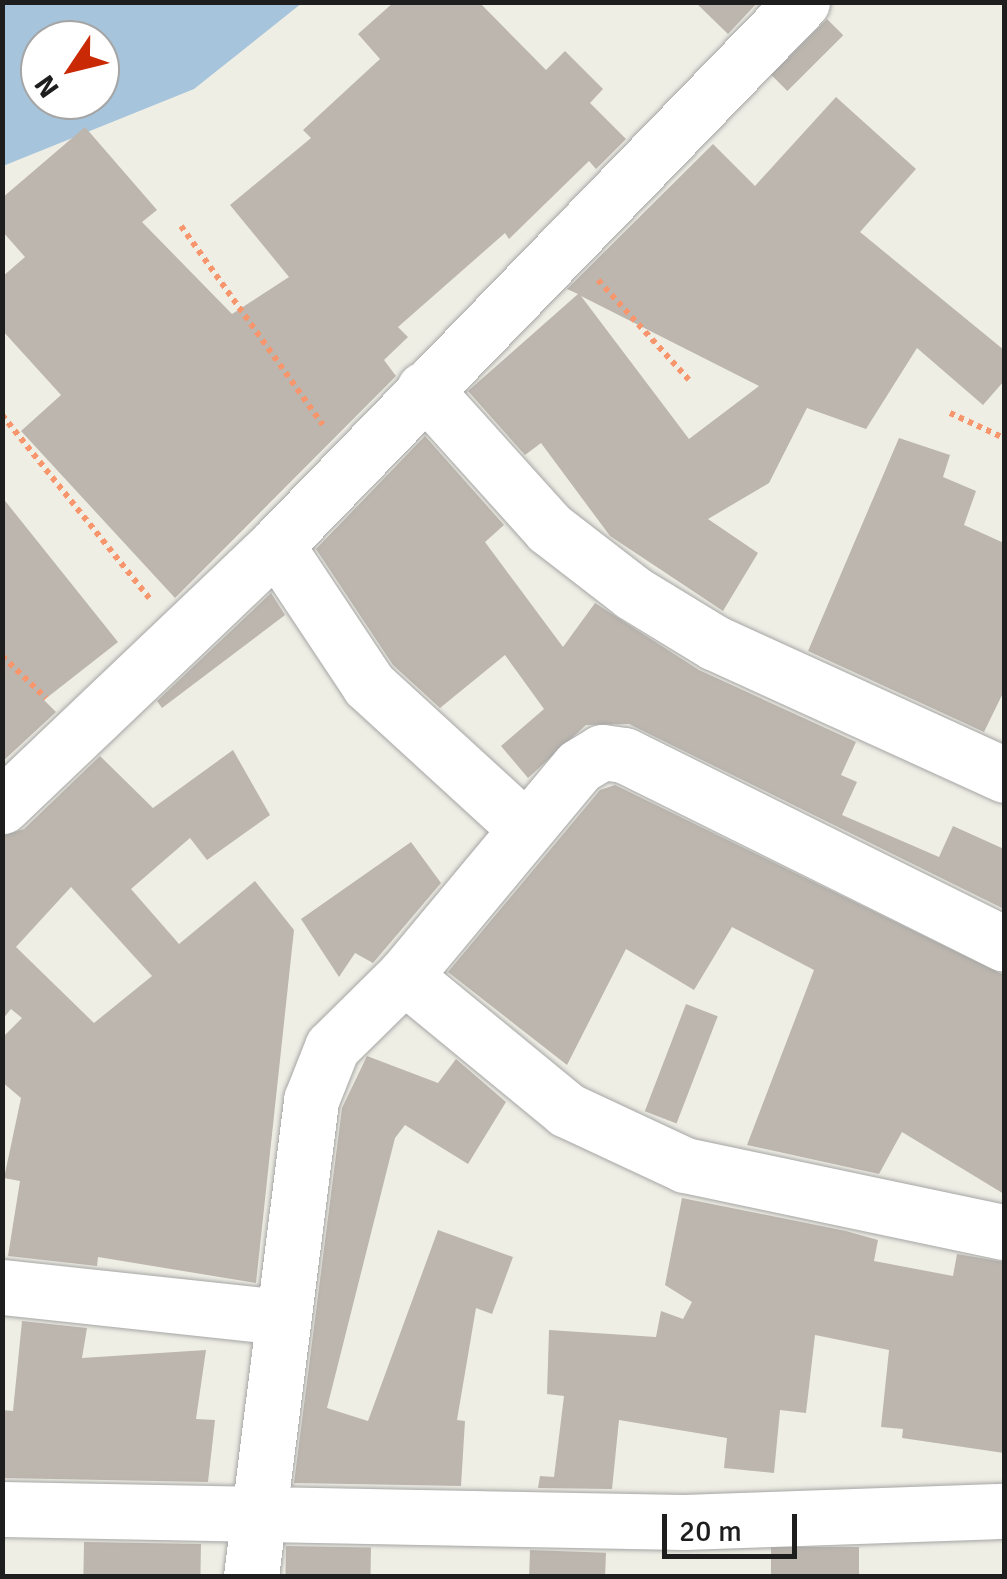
<!DOCTYPE html>
<style>
body{margin:0}
#map{position:relative;width:1007px;height:1579px;overflow:hidden;background:#efeee5;font-family:Signika,sans-serif}
div>[style]{position:absolute}
.water>*{inset:0;background:#a6c5dc}
.building>*{inset:0;background:#bcb6ae;transform-origin:0 0}
.path>*{height:6px;margin-top:-3px;transform-origin:0;background:repeating-linear-gradient(90deg,#f7966d 0 5px,transparent 0 10px)}
.roads{filter:drop-shadow(0 0 2px #a5a5a5) drop-shadow(0 0 2px #a5a5a5)}
.street>*{height:55px;margin:-27.5px;padding:0 27.5px;transform-origin:27.5px;border-radius:27.5px;background:#fff}
span{translate:-50% -50%;white-space:nowrap;text-align:center;line-height:1.15;-webkit-text-stroke:10px #fff;paint-order:stroke}
.frame{position:absolute;inset:0;border:5px solid #1e1e1e;pointer-events:none}
.north{position:absolute;left:20px;top:20px;width:100px;height:100px;box-sizing:border-box;background:#fff;border:2px solid #a5a5a5;border-radius:50%;rotate:235deg;font-size:28px;font-weight:700;line-height:40px;text-align:center;color:#1e1e1e}
.north::after{content:'';display:block;margin:auto;width:35px;height:45px;background:#c92904;clip-path:polygon(50% 0,100% 100%,50% 72%,0 100%)}
.scale{position:absolute;left:662px;top:1514px;width:135px;height:45px;box-sizing:border-box;border:5px solid #1e1e1e;border-top:0;padding-left:12px;font-size:30px;line-height:35px;white-space:nowrap;color:#1e1e1e;-webkit-text-stroke:8px #fff;paint-order:stroke}
</style>
<div id="map">
<div class="water">
<div style="clip-path:polygon(evenodd,3px 3px,302px 3px,194px 89px,3px 166px,3px 3px,40px 40px,100px 40px,100px 100px,40px 100px,40px 40px)"></div>
</div>
<div class="building">
<div style="clip-path:polygon(394px 2px,479px 2px,546px 70px,565px 51px,603px 89px,590px 103px,626px 139px,596px 169px,589px 161px,509px 239px,505px 233px,398px 327px,408px 337px,384px 360px,396px 376px,175px 598px,21px 431px,61px 395px,2px 330px,2px 277px,25px 257px,2px 231px,2px 198px,85px 127px,157px 210px,142px 222px,232px 314px,289px 277px,230px 205px,311px 138px,303px 130px,380px 59px,358px 34px)"></div>
<div style="clip-path:polygon(695px 2px,758px 2px,728px 34px)"></div>
<div style="left:827px;top:19px;width:23px;height:79px;rotate:45deg"></div>
<div style="clip-path:polygon(evenodd,836px 97px,916px 169px,860px 232px,1004px 350px,1004px 381px,983px 405px,917px 348px,866px 429px,807px 408px,769px 483px,708px 519px,758px 553px,723px 611px,610px 536px,541px 443px,525px 455px,468px 391px,578px 294px,567px 289px,713px 144px,755px 186px,836px 97px,581px 296px,759px 386px,689px 439px,581px 296px)"></div>
<div style="clip-path:polygon(425px 436px,504px 525px,485px 542px,563px 647px,595px 603px,699px 670px,856px 742px,841px 775px,857px 782px,842px 815px,939px 857px,953px 826px,1004px 849px,1004px 909px,629px 724px,586px 725px,528px 778px,501px 746px,544px 709px,505px 655px,440px 708px,393px 665px,316px 549px)"></div>
<div style="clip-path:polygon(899px 438px,950px 455px,943px 477px,976px 491px,964px 525px,1004px 543px,1004px 691px,984px 732px,808px 651px)"></div>
<div style="clip-path:polygon(2px 497px,118px 642px,44px 700px,56px 712px,2px 762px)"></div>
<div style="clip-path:polygon(271px 593px,285px 615px,162px 708px,157px 701px)"></div>
<div style="clip-path:polygon(evenodd,233px 750px,270px 815px,207px 860px,190px 838px,131px 889px,179px 944px,255px 881px,294px 930px,256px 1283px,98px 1257px,97px 1266px,8px 1256px,20px 1181px,4px 1178px,21px 1098px,2px 1082px,2px 1038px,22px 1018px,11px 1009px,2px 1020px,2px 836px,24px 829px,100px 756px,153px 808px,233px 750px,71px 887px,152px 976px,94px 1023px,16px 947px,71px 887px)"></div>
<div style="clip-path:polygon(615px 785px,1004px 975px,1004px 1194px,902px 1132px,879px 1174px,747px 1145px,814px 970px,732px 927px,694px 990px,626px 949px,567px 1065px,448px 972px,600px 790px)"></div>
<div style="clip-path:polygon(411px 842px,441px 883px,373px 963px,355px 953px,339px 977px,301px 919px)"></div>
<div style="left:686px;top:1004px;width:34px;height:115px;rotate:21deg"></div>
<div style="clip-path:polygon(367px 1056px,438px 1083px,456px 1059px,506px 1102px,468px 1164px,405px 1125px,395px 1138px,327px 1408px,368px 1421px,438px 1230px,513px 1257px,492px 1314px,476px 1308px,457px 1420px,465px 1421px,461px 1486px,294px 1483px,342px 1108px)"></div>
<div style="clip-path:polygon(682px 1198px,846px 1231px,878px 1240px,874px 1261px,953px 1276px,957px 1254px,1004px 1262px,1004px 1453px,902px 1438px,903px 1429px,881px 1427px,889px 1350px,815px 1335px,806px 1413px,780px 1410px,774px 1473px,724px 1468px,727px 1438px,619px 1420px,612px 1489px,538px 1488px,540px 1476px,554px 1477px,564px 1396px,547px 1394px,549px 1330px,656px 1337px,661px 1311px,683px 1319px,692px 1302px,665px 1285px)"></div>
<div style="clip-path:polygon(22px 1321px,87px 1328px,82px 1358px,206px 1350px,196px 1419px,215px 1420px,208px 1482px,2px 1478px,2px 1410px,13px 1411px)"></div>
<div style="left:84px;top:1542px;width:117px;height:34px;rotate:1deg"></div>
<div style="left:286px;top:1546px;width:85px;height:30px;rotate:1deg"></div>
<div style="left:859px;top:1547px;width:29px;height:88px;rotate:90deg"></div>
<div style="left:530px;top:1550px;width:76px;height:26px;rotate:2deg"></div>
</div>
<div class="path">
<div style="left:181px;top:226px;width:244px;rotate:54.5deg"></div>
<div style="left:598px;top:280px;width:135px;rotate:47.7deg"></div>
<div style="left:950px;top:413px;width:60px;rotate:24.8deg"></div>
<div style="left:2px;top:415px;width:235px;rotate:51.2deg"></div>
<div style="left:2px;top:656px;width:61px;rotate:43.7deg"></div>
</div>
<div class="roads">
<div class="street">
<div style="left:424px;top:389px;width:187px;rotate:48deg"></div>
<div style="left:549px;top:528px;width:106px;rotate:37.7deg"></div>
<div style="left:633px;top:593px;width:96px;rotate:31.4deg"></div>
<div style="left:715px;top:643px;width:318px;rotate:24.5deg"></div>
<div style="left:276px;top:545px;width:168px;rotate:56.4deg"></div>
<div style="left:369px;top:685px;width:212px;rotate:42.5deg"></div>
<div style="left:2px;top:806px;width:378px;rotate:-43.6deg"></div>
<div style="left:276px;top:545px;width:756px;rotate:-45.91deg"></div>
<div style="left:404px;top:976px;width:211px;rotate:39.4deg"></div>
<div style="left:567px;top:1110px;width:130px;rotate:25deg"></div>
<div style="left:685px;top:1165px;width:326px;rotate:11.9deg"></div>
<div style="left:2px;top:1287px;width:281px;rotate:6.1deg"></div>
<div style="left:2px;top:1509px;width:682px;rotate:1.09deg"></div>
<div style="left:684px;top:1522px;width:320px;rotate:-2deg"></div>
<div style="left:251px;top:1576px;width:480px;rotate:-82.8deg"></div>
<div style="left:311px;top:1100px;width:57px;rotate:-68.4deg"></div>
<div style="left:332px;top:1047px;width:101px;rotate:-44.6deg"></div>
<div style="left:404px;top:976px;width:273px;rotate:-50.2deg"></div>
<div style="left:579px;top:766px;width:27px;rotate:-31deg"></div>
<div style="left:602px;top:752px;width:22px;rotate:8deg"></div>
<div style="left:624px;top:755px;width:424px;rotate:26.4deg"></div>
</div>
</div>
<div class="frame"></div>
<div class="north">N</div>
<div class="scale">20 m</div>
</div>
